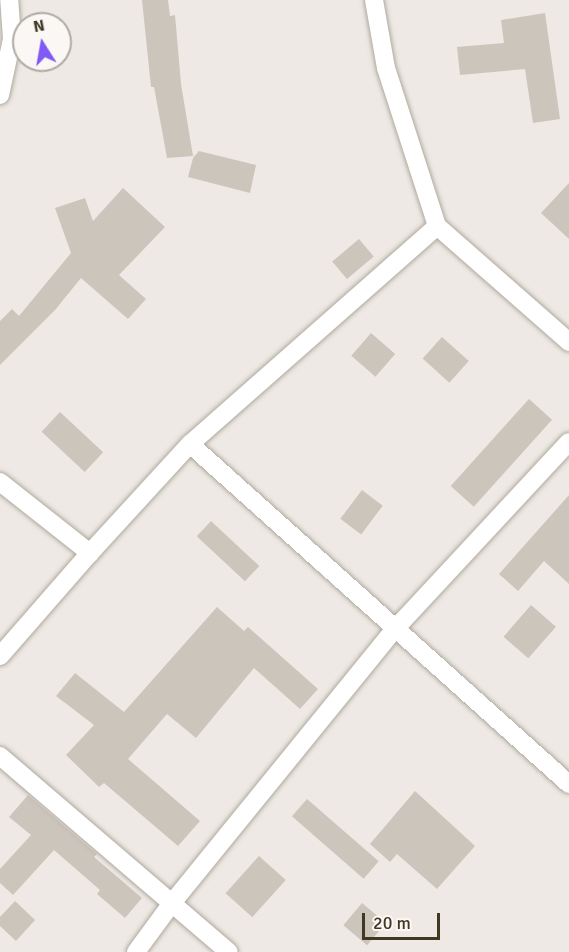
<!DOCTYPE html>
<style>
body{margin:0}
#map{position:relative;width:569px;height:952px;overflow:hidden;background:#eee9e4;font-family:Signika,sans-serif}
div>[style]{position:absolute}
.building>*{inset:0;background:#ccc5bc;transform-origin:0 0}
.roads{filter:drop-shadow(0 0 2px #afa99e) drop-shadow(0 0 2px #afa99e)}
.street>*{height:18px;margin:-9px;padding:0 9px;transform-origin:9px;border-radius:9px;background:#fff}
span{translate:-50% -50%;white-space:nowrap;text-align:center;line-height:1.15;-webkit-text-stroke:5px #faf7f5;paint-order:stroke}
.north{position:absolute;left:12px;top:12px;width:60px;height:60px;box-sizing:border-box;background:#faf7f5;border:2px solid #b0aba1;border-radius:50%;rotate:349deg;font-size:16px;font-weight:700;line-height:24px;text-align:center;color:#403822}
.north::after{content:'';display:block;margin:auto;width:21px;height:27px;background:#8059f7;clip-path:polygon(50% 0,100% 100%,50% 72%,0 100%)}
.scale{position:absolute;left:362px;top:913px;width:78px;height:27px;box-sizing:border-box;border:3px solid #403822;border-top:0;padding-left:8px;font-size:18px;line-height:21px;white-space:nowrap;color:#403822;-webkit-text-stroke:4px #faf7f5;paint-order:stroke}
</style>
<div id="map">
<div class="building">
<div style="clip-path:polygon(142px 0,168px 0,170px 16px,175px 15px,181px 84px,193px 156px,167px 158px,154px 87px,151px 87px)"></div>
<div style="clip-path:polygon(545px 13px,560px 119px,533px 123px,525px 69px,460px 75px,457px 47px,504px 43px,501px 20px)"></div>
<div style="clip-path:polygon(199px 151px,256px 165px,250px 193px,188px 177px,193px 158px)"></div>
<div style="clip-path:polygon(569px 183px,569px 239px,541px 213px)"></div>
<div style="clip-path:polygon(123px 188px,165px 227px,119px 275px,146px 299px,128px 319px,81px 278px,55px 310px,0 365px,0 321px,12px 309px,19px 316px,71px 253px,55px 208px,85px 198px,93px 221px)"></div>
<div style="left:359px;top:239px;width:23px;height:35px;rotate:50deg"></div>
<div style="left:371px;top:333px;width:32px;height:30px;rotate:41deg"></div>
<div style="left:442px;top:337px;width:36px;height:29px;rotate:42deg"></div>
<div style="left:529px;top:399px;width:31px;height:117px;rotate:42deg"></div>
<div style="left:60px;top:412px;width:59px;height:27px;rotate:43deg"></div>
<div style="left:362px;top:490px;width:26px;height:36px;rotate:37deg"></div>
<div style="clip-path:polygon(569px 495px,569px 584px,544px 561px,518px 591px,499px 574px)"></div>
<div style="left:211px;top:521px;width:66px;height:21px;rotate:43deg"></div>
<div style="left:531px;top:605px;width:33px;height:42px;rotate:41deg"></div>
<div style="clip-path:polygon(217px 607px,244px 631px,248px 627px,318px 689px,300px 709px,254px 668px,196px 738px,167px 714px,128px 759px,200px 821px,178px 846px,104px 783px,99px 787px,66px 755px,94px 725px,56px 696px,75px 673px,124px 712px)"></div>
<div style="clip-path:polygon(415px 791px,475px 846px,437px 889px,397px 854px,390px 862px,370px 844px)"></div>
<div style="clip-path:polygon(28px 795px,97px 854px,94px 857px,142px 898px,125px 918px,97px 894px,100px 890px,54px 850px,13px 895px,0 883px,0 869px,31px 835px,9px 817px)"></div>
<div style="left:307px;top:799px;width:95px;height:23px;rotate:41deg"></div>
<div style="left:259px;top:856px;width:36px;height:50px;rotate:42deg"></div>
<div style="clip-path:polygon(15px 901px,35px 920px,16px 941px,0 926px,0 917px)"></div>
<div style="left:362px;top:903px;width:31px;height:29px;rotate:40deg"></div>
</div>
<div class="roads">
<div class="street">
<div style="left:374px;top:0;width:69px;rotate:80deg"></div>
<div style="left:386px;top:68px;width:166px;rotate:72.1deg"></div>
<div style="left:437px;top:226px;width:176px;rotate:41.3deg"></div>
<div style="left:0;top:95px;width:57px;rotate:-77.9deg"></div>
<div style="left:12px;top:39px;width:39px;rotate:-94deg"></div>
<div style="left:190px;top:444px;width:509px;rotate:41.9deg"></div>
<div style="left:0;top:482px;width:115px;rotate:38.3deg"></div>
<div style="left:0;top:656px;width:137px;rotate:-48.9deg"></div>
<div style="left:90px;top:553px;width:148px;rotate:-47.5deg"></div>
<div style="left:190px;top:444px;width:329px;rotate:-41.4deg"></div>
<div style="left:0;top:756px;width:301px;rotate:40.6deg"></div>
<div style="left:136px;top:952px;width:61px;rotate:-53.7deg"></div>
<div style="left:172px;top:903px;width:353px;rotate:-50.9deg"></div>
<div style="left:395px;top:629px;width:255px;rotate:-47.1deg"></div>
</div>
</div>
<div class="north">N</div>
<div class="scale">20 m</div>
</div>
